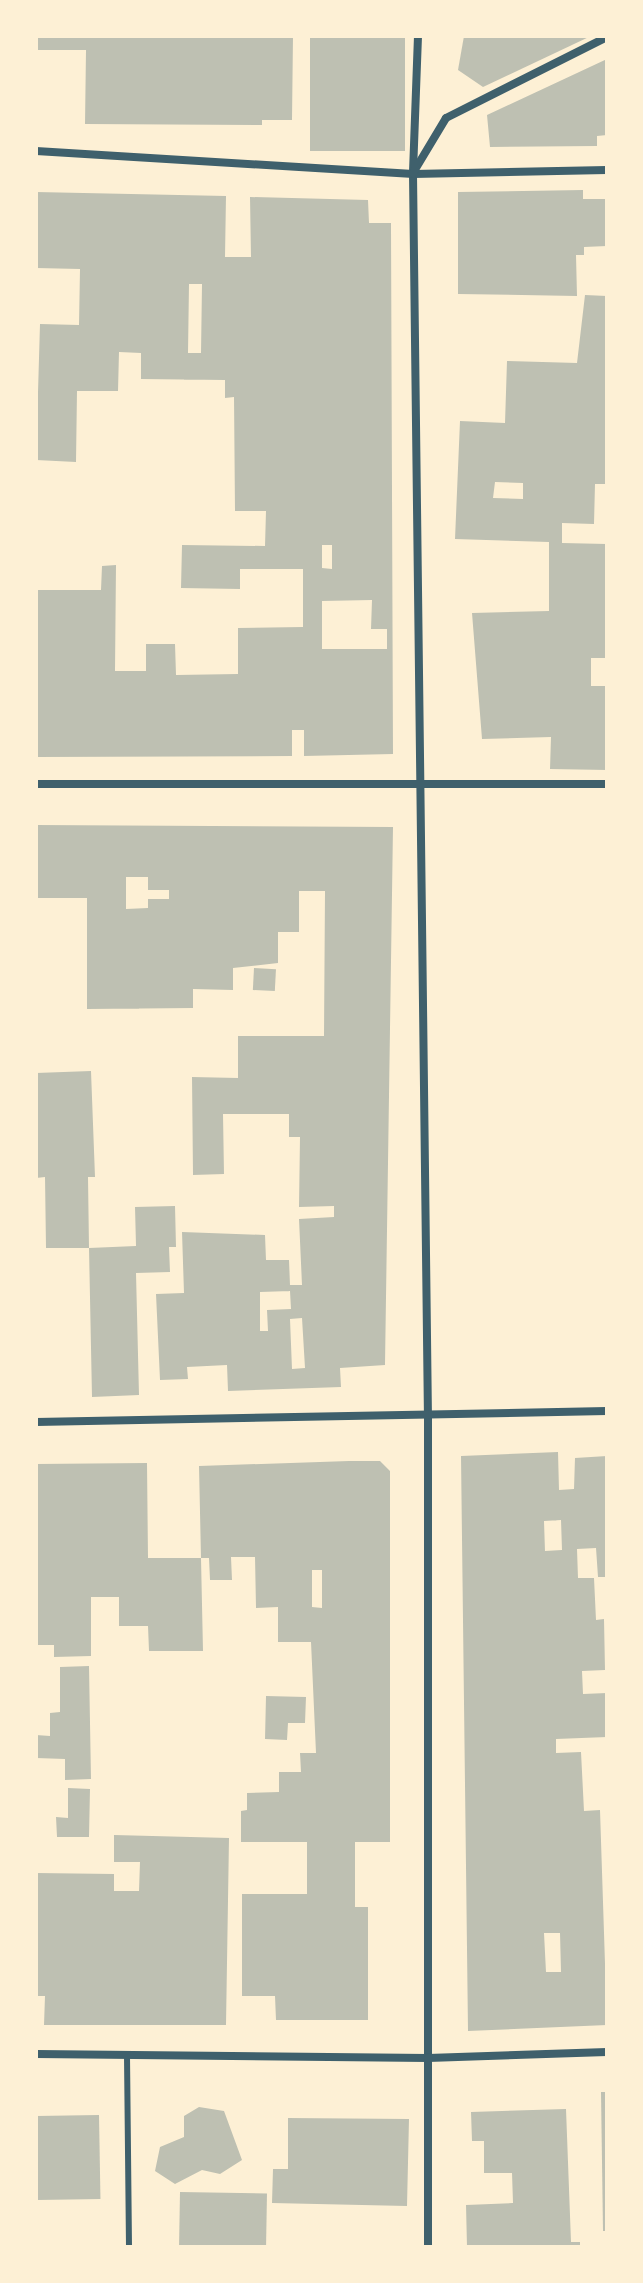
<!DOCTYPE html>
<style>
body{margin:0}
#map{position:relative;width:643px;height:2283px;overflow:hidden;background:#fdf0d5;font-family:Helvetica,sans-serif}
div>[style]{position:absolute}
.building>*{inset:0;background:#bec0b2;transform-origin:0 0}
.service>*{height:6px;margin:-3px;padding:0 3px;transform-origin:3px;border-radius:3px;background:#3f606c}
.minor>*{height:8px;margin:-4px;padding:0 4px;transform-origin:4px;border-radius:4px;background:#3f606c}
span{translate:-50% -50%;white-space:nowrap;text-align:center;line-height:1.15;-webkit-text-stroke:8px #fdf0d5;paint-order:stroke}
.frame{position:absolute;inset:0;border:38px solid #fdf0d5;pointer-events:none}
</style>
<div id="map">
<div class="building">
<div style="clip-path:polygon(36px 36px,293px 36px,292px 120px,262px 120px,262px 125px,85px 124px,86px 50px,36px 50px)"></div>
<div style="left:310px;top:36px;width:95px;height:115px"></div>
<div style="clip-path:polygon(464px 36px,591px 36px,483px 87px,458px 70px)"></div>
<div style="clip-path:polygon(607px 59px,607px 135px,597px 136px,597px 146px,490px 147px,487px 115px)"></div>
<div style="clip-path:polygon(583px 190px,583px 199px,607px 199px,607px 246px,584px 247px,584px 255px,576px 255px,577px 296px,458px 294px,458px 192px)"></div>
<div style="clip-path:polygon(evenodd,36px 192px,226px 196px,225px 257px,251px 257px,250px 197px,368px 200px,369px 223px,391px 223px,393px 754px,304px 756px,304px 730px,292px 730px,292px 756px,36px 757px,36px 590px,101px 590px,102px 566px,116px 565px,115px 671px,146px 671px,146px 644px,175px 644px,176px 675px,238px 674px,238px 628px,303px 627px,303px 569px,240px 569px,240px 589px,181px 588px,182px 545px,265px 546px,266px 511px,235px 511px,234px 397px,225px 398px,225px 380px,141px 379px,141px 353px,119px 352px,118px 391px,77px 391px,76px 462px,36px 460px,40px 324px,79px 325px,80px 269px,36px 268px,36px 192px,189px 284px,202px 284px,201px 353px,188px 353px,189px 284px,36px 192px,322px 545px,332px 545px,332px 569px,322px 568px,322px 545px,36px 192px,372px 600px,371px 629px,387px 629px,387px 649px,322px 649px,322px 601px,372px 600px)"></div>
<div style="clip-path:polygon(evenodd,585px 295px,607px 296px,607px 484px,595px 484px,594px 524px,562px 523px,562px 543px,607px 544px,607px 658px,591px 658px,591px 686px,607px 686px,607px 770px,550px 769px,551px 737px,482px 739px,472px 613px,549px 611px,549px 542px,455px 539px,460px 421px,505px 423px,507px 361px,577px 363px,585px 295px,495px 482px,523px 483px,523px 499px,493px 498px,495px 482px)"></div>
<div style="clip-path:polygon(evenodd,36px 825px,393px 827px,385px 1365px,340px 1368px,341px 1387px,228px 1391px,227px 1365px,187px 1367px,188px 1379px,160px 1380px,156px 1294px,184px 1293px,182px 1232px,265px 1235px,266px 1260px,289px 1260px,290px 1285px,302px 1285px,299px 1219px,334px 1217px,334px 1206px,299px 1207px,300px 1137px,289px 1137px,289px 1114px,223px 1114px,224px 1174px,193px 1175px,192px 1077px,238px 1078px,238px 1036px,324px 1036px,325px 891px,299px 891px,299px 932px,278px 932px,278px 963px,233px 968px,233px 990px,193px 989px,193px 1008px,87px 1009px,87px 898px,36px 898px,36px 825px,126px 877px,148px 877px,148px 890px,169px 890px,169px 899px,148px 899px,148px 908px,126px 909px,126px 877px,36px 825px,290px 1291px,291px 1309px,267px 1310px,268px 1331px,260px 1331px,260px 1292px,290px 1291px,36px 825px,302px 1318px,305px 1368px,292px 1369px,290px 1319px,302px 1318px)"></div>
<div style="left:254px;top:968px;width:22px;height:22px;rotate:3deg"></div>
<div style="clip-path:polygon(91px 1071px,95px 1177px,88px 1177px,89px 1248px,136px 1246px,135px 1207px,175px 1206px,176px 1247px,169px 1247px,170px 1272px,136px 1273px,139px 1395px,92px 1397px,89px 1248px,46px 1248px,45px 1177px,36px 1178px,36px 1073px)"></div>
<div style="clip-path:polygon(evenodd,558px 1452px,559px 1490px,574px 1489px,575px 1458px,607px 1456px,607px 1577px,598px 1577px,596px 1548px,577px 1549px,578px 1578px,594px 1578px,596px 1620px,604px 1619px,605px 1670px,582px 1671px,583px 1694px,607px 1693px,607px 1737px,556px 1739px,556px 1753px,581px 1752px,584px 1811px,600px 1810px,607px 2025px,468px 2031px,461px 1456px,558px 1452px,561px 1520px,562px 1550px,545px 1551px,544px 1521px,561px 1520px,558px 1452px,544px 1933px,560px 1933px,561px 1972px,546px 1972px,544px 1933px)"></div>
<div style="clip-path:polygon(evenodd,349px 1461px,380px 1461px,390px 1471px,390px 1842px,355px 1842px,355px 1907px,368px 1907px,368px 2020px,276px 2020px,275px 1996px,242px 1996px,242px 1894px,307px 1894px,307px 1842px,241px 1842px,241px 1811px,247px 1810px,247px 1793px,279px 1792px,279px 1772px,301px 1772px,300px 1753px,316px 1753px,311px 1642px,278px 1642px,278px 1607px,256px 1608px,255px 1557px,231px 1557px,232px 1580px,210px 1580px,209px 1558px,201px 1558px,199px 1466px,349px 1461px,312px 1570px,322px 1570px,322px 1608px,312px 1607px,312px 1570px)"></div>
<div style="clip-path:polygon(147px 1463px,148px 1558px,201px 1558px,203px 1651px,149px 1651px,148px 1626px,119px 1626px,119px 1597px,91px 1597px,91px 1656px,54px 1657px,54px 1645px,36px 1645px,36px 1464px)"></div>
<div style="clip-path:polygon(89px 1666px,91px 1779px,65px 1780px,65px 1759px,36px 1758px,36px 1735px,50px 1736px,50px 1713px,60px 1712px,60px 1667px)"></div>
<div style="clip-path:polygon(266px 1696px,306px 1697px,305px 1723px,288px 1723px,287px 1740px,265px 1739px)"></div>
<div style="clip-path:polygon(68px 1788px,90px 1789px,89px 1837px,57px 1837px,56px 1817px,68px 1818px)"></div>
<div style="clip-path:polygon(114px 1835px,229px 1838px,226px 2025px,44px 2025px,45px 1996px,36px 1996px,36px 1873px,114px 1874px,114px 1891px,139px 1891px,140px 1862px,114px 1862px)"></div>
<div style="clip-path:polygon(601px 2092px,607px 2092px,607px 2231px,603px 2231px)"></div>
<div style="clip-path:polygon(199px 2107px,224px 2111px,242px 2160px,220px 2174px,202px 2170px,175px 2184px,155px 2171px,160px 2147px,184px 2137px,184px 2116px)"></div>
<div style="clip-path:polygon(566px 2109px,571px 2242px,580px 2242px,580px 2247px,467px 2247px,466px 2205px,513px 2203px,512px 2173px,484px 2173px,484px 2141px,472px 2141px,471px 2112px)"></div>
<div style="left:99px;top:2115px;width:84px;height:63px;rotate:89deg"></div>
<div style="clip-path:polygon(288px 2118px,409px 2119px,407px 2206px,272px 2203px,273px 2169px,288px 2169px)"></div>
<div style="left:180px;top:2192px;width:87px;height:55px;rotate:1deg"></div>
</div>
<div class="service">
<div style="left:127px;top:2056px;width:191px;rotate:89.4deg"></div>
</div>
<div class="minor">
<div style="left:418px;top:36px;width:138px;rotate:92.1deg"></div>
<div style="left:413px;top:174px;width:1241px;rotate:89.31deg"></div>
<div style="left:428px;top:1415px;width:832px;rotate:90deg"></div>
<div style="left:36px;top:151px;width:378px;rotate:3.5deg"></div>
<div style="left:413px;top:174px;width:194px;rotate:-1.2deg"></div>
<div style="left:413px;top:173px;width:64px;rotate:-59deg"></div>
<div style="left:446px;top:118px;width:180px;rotate:-26.7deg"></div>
<div style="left:36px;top:784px;width:571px"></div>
<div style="left:36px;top:1422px;width:571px;rotate:-1.1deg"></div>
<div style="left:36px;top:2054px;width:392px;rotate:0.6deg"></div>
<div style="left:428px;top:2058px;width:179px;rotate:-1.9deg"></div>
</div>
<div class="frame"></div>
</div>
